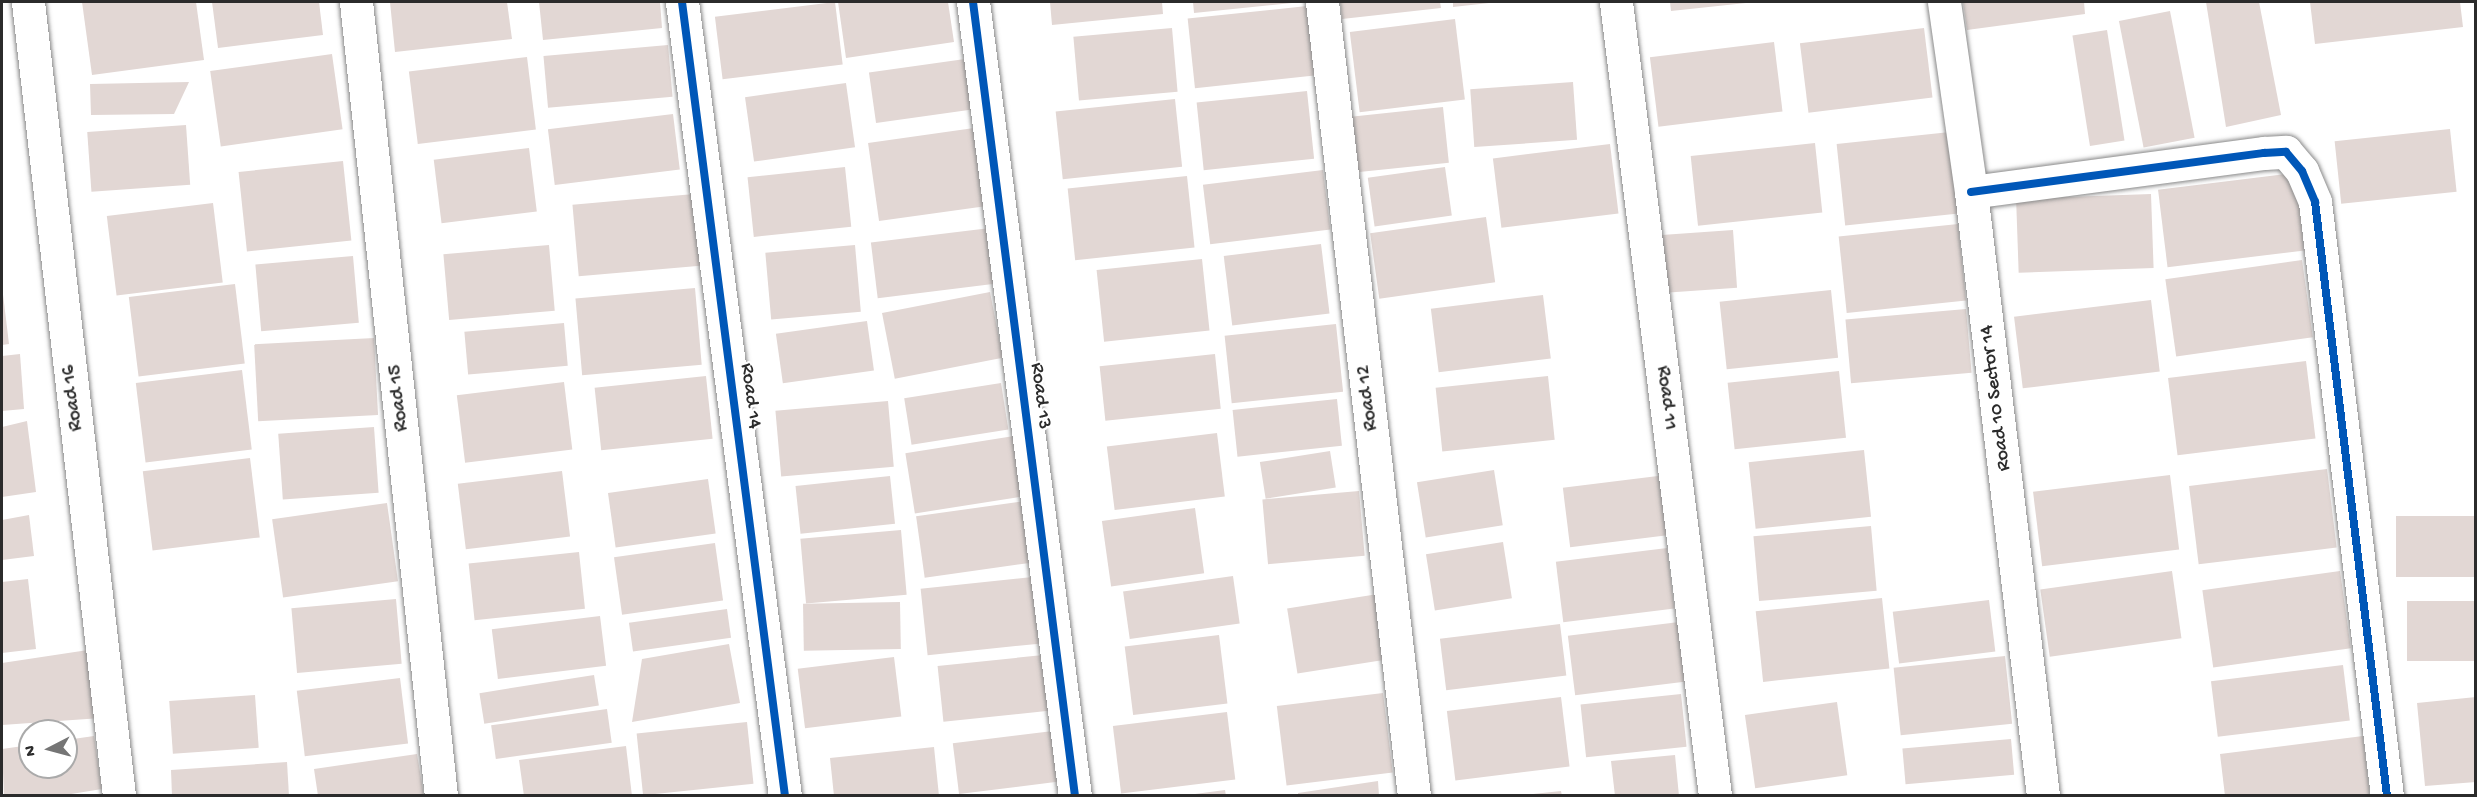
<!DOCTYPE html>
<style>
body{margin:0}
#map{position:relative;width:2477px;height:797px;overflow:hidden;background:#fff;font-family:"Gochi Hand",sans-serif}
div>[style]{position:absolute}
.building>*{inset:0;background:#e2d7d4;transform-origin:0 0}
.roads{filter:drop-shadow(0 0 2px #8a8a8a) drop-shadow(0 0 2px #8a8a8a)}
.minor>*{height:33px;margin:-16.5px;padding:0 16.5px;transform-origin:16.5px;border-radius:16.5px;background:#fff}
.cycleway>*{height:8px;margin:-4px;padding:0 4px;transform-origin:4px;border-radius:4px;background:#0057b8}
span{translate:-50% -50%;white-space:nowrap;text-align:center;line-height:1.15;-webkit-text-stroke:4.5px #fff;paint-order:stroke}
.street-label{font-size:20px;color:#2b2b2b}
.frame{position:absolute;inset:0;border:3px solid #2b2b2b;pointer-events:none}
.north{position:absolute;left:18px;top:719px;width:60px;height:60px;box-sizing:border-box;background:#fff;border:2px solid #aaa;border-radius:50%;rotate:264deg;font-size:16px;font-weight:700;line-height:24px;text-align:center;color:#2b2b2b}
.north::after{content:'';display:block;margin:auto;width:21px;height:27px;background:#757575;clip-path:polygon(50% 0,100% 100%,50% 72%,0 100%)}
</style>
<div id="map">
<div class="building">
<div style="clip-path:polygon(82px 2px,196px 2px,204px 60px,92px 75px)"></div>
<div style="clip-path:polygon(212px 2px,319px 2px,323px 35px,218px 48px)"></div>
<div style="clip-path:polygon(390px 2px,507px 2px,512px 39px,395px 52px)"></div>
<div style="clip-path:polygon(539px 2px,660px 2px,662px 28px,543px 40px)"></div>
<div style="left:835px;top:2px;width:63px;height:121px;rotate:83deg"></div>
<div style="clip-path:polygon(838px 2px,948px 2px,954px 42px,846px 58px)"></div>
<div style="clip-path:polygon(1050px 2px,1162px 2px,1163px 14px,1052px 25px)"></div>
<div style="clip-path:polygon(1193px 2px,1291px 2px,1292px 3px,1194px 13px)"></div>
<div style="clip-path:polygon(1340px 2px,1440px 2px,1441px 8px,1342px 19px)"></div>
<div style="clip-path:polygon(1453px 2px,1489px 2px,1489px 3px,1453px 7px)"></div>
<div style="clip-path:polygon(1670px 2px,1746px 2px,1746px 3px,1671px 11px)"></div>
<div style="clip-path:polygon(1963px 2px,2084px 2px,2085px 14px,1967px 30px)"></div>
<div style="clip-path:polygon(2206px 2px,2259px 2px,2281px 115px,2226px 127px)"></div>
<div style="clip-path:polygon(2310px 2px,2460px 2px,2463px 27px,2315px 44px)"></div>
<div style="left:1307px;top:6px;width:70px;height:120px;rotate:84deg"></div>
<div style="left:2170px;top:11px;width:129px;height:52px;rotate:79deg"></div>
<div style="left:1455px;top:19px;width:81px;height:106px;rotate:83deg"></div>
<div style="left:1172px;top:28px;width:64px;height:99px;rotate:85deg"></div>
<div style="left:1924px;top:28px;width:70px;height:125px;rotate:83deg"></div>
<div style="left:2107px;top:30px;width:112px;height:35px;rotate:81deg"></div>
<div style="left:1774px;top:42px;width:70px;height:125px;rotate:83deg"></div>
<div style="left:668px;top:45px;width:52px;height:125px;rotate:85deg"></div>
<div style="left:332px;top:54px;width:76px;height:123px;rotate:82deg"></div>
<div style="left:527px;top:57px;width:73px;height:119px;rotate:83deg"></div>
<div style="left:965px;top:59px;width:51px;height:97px;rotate:82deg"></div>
<div style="clip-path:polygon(189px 82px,174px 114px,91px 115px,90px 84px)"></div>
<div style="left:1573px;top:82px;width:58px;height:103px;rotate:86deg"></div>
<div style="left:846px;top:83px;width:65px;height:102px;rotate:82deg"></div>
<div style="left:1307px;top:91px;width:68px;height:111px;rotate:84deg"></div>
<div style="left:1175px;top:99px;width:68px;height:120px;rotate:84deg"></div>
<div style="left:1443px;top:107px;width:56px;height:95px;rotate:84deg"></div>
<div style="left:673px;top:114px;width:56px;height:126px;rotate:83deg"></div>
<div style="left:186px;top:125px;width:60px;height:99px;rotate:86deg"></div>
<div style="left:974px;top:128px;width:79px;height:107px;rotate:82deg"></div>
<div style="left:2450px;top:129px;width:63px;height:116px;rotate:84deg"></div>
<div style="left:1950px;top:132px;width:82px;height:114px;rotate:84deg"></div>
<div style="left:1815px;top:143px;width:70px;height:125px;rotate:84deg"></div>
<div style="left:1610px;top:144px;width:70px;height:118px;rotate:83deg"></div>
<div style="left:529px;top:148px;width:64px;height:96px;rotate:83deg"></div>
<div style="left:343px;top:161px;width:80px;height:105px;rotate:84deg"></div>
<div style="left:845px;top:167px;width:60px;height:98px;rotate:84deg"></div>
<div style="left:1445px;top:167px;width:49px;height:78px;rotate:82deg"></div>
<div style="left:1323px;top:170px;width:60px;height:121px;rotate:83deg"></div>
<div style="left:2295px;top:173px;width:78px;height:138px;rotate:83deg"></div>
<div style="left:1187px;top:176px;width:72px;height:120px;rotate:84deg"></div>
<div style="left:694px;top:194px;width:72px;height:122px;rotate:85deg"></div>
<div style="left:2151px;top:194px;width:74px;height:135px;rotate:88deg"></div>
<div style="left:213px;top:203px;width:80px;height:107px;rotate:83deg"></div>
<div style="left:1486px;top:217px;width:66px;height:117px;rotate:82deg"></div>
<div style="left:1958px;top:224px;width:77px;height:120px;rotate:84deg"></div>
<div style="left:990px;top:228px;width:56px;height:120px;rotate:83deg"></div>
<div style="left:1733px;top:230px;width:58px;height:75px;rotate:86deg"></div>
<div style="left:1321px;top:244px;width:70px;height:98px;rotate:83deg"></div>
<div style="left:549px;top:245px;width:66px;height:106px;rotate:85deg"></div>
<div style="left:855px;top:245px;width:67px;height:90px;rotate:85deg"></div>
<div style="left:353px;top:256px;width:67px;height:98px;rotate:85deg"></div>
<div style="left:1202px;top:259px;width:72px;height:106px;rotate:84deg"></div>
<div style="left:2302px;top:260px;width:78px;height:138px;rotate:82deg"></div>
<div style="left:235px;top:284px;width:80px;height:107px;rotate:83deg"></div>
<div style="clip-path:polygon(2px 286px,9px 344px,2px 345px)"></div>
<div style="left:695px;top:288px;width:77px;height:120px;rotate:85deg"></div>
<div style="left:1831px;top:290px;width:68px;height:112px;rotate:84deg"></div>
<div style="left:990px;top:292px;width:67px;height:110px;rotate:79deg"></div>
<div style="left:1543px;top:295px;width:64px;height:113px;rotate:83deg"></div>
<div style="left:2151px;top:300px;width:72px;height:138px;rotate:83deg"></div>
<div style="left:1966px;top:309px;width:64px;height:121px;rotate:85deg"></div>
<div style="left:867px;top:321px;width:50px;height:92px;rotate:82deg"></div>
<div style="left:564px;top:323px;width:43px;height:100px;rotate:85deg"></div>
<div style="left:1336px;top:324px;width:68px;height:112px;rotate:84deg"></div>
<div style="left:374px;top:338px;width:77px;height:120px;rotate:87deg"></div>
<div style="clip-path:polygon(20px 354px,24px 409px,2px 411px,2px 356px)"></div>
<div style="left:1215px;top:354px;width:55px;height:116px;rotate:84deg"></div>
<div style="left:2306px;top:361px;width:78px;height:139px;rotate:83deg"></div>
<div style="left:242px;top:370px;width:80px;height:107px;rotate:83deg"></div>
<div style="left:1839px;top:371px;width:67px;height:112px;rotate:84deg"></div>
<div style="left:706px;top:376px;width:63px;height:112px;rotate:84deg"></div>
<div style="left:1548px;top:376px;width:64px;height:113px;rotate:84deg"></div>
<div style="left:564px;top:382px;width:68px;height:108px;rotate:83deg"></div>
<div style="left:1001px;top:383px;width:47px;height:98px;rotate:81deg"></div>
<div style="left:1337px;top:399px;width:47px;height:105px;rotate:84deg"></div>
<div style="left:888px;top:401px;width:66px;height:113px;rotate:85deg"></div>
<div style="clip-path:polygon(27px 421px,36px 492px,2px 497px,2px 427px)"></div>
<div style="left:374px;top:427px;width:66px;height:96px;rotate:86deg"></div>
<div style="left:1217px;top:433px;width:64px;height:111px;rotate:83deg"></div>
<div style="left:1014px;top:436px;width:61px;height:110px;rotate:81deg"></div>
<div style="left:1864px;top:450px;width:67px;height:116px;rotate:84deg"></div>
<div style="left:1330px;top:451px;width:37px;height:71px;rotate:81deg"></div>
<div style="left:250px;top:458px;width:80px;height:108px;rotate:83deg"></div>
<div style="left:2327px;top:469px;width:79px;height:139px;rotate:83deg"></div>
<div style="left:1494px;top:470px;width:56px;height:78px;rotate:81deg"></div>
<div style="left:562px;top:471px;width:66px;height:105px;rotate:83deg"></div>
<div style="left:1674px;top:474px;width:60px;height:112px;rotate:83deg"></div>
<div style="left:2170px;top:475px;width:75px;height:138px;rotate:83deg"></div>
<div style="left:890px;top:476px;width:48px;height:95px;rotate:84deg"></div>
<div style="left:708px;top:479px;width:55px;height:101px;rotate:82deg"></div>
<div style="left:1359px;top:491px;width:65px;height:97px;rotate:85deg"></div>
<div style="left:1025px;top:501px;width:62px;height:110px;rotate:82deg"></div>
<div style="left:387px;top:503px;width:79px;height:116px;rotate:82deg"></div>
<div style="left:1195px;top:508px;width:66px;height:94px;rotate:82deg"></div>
<div style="clip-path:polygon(29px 515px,34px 556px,2px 560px,2px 520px)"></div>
<div style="left:2476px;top:516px;width:61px;height:80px;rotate:90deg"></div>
<div style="left:1871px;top:526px;width:65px;height:118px;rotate:85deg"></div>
<div style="left:901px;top:530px;width:65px;height:101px;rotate:85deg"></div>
<div style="left:1503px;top:542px;width:57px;height:78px;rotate:81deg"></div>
<div style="left:715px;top:543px;width:58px;height:102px;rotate:82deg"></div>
<div style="left:1667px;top:548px;width:61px;height:112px;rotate:83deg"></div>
<div style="left:579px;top:552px;width:57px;height:111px;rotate:84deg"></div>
<div style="left:2172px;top:571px;width:68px;height:133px;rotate:82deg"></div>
<div style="left:2340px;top:571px;width:78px;height:139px;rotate:82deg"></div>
<div style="left:1233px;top:576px;width:48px;height:111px;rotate:82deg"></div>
<div style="left:1032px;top:577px;width:67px;height:112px;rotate:84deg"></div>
<div style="clip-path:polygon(28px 579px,36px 649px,2px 653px,2px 582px)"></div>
<div style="left:1378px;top:594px;width:66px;height:92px;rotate:81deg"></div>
<div style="left:1882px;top:598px;width:71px;height:127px;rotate:84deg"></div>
<div style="left:396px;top:599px;width:65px;height:105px;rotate:85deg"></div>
<div style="left:1989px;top:600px;width:52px;height:97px;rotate:83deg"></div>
<div style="left:2476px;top:601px;width:60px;height:69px;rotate:90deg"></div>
<div style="left:900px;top:602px;width:47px;height:97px;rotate:89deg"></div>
<div style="left:727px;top:609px;width:29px;height:99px;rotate:82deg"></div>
<div style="left:600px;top:616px;width:50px;height:109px;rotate:83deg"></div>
<div style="left:1679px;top:622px;width:60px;height:112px;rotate:83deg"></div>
<div style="left:1560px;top:624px;width:52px;height:121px;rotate:83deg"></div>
<div style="left:1219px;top:635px;width:69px;height:95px;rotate:83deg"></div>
<div style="clip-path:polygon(729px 644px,740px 703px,632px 722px,642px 659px)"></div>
<div style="clip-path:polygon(88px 650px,101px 718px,2px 725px,2px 663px)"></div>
<div style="left:1043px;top:655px;width:56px;height:106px;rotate:84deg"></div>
<div style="left:2005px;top:656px;width:68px;height:112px;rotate:84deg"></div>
<div style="left:894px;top:657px;width:60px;height:97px;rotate:83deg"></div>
<div style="left:2343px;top:665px;width:56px;height:133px;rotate:83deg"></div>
<div style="left:594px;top:675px;width:31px;height:116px;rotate:81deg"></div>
<div style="left:400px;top:678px;width:66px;height:104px;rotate:83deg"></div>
<div style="left:1383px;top:693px;width:80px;height:107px;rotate:83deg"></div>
<div style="left:1681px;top:694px;width:53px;height:101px;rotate:84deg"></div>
<div style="left:255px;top:695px;width:53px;height:86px;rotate:86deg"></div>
<div style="left:1561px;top:697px;width:70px;height:115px;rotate:83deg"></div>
<div style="clip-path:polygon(2476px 697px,2476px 782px,2425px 786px,2417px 703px)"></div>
<div style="left:1837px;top:702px;width:74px;height:93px;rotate:82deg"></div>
<div style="left:607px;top:709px;width:34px;height:117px;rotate:82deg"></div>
<div style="left:1227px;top:712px;width:68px;height:115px;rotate:83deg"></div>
<div style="left:747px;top:722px;width:62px;height:111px;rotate:84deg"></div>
<div style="left:1061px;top:730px;width:51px;height:109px;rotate:83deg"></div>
<div style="clip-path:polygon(94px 736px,102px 789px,59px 796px,4px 796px,2px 749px,30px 745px,30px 767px,66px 767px,66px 740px)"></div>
<div style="clip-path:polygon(2363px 736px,2370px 796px,2225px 796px,2220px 754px)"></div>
<div style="left:2011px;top:739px;width:36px;height:109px;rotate:85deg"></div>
<div style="clip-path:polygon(626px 746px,632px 796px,524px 796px,519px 760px)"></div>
<div style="clip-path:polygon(934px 747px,939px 796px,834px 796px,830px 758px)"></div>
<div style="clip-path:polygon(417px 754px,424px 796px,318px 796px,314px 769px)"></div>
<div style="clip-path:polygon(1675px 755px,1679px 796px,1615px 796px,1611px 761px)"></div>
<div style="clip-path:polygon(287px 762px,289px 796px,172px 796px,171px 770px)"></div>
<div style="clip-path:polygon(1378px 781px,1379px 796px,1298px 796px,1298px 793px)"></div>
<div style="clip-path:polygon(1225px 790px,1226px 796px,1195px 796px,1195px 794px)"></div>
<div style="clip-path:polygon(1561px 791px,1562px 796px,1533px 796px,1533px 794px)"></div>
</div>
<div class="roads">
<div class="minor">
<div style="left:28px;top:2px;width:799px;rotate:83.46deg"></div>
<div style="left:356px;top:2px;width:799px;rotate:83.89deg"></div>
<div style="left:682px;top:2px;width:801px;rotate:82.61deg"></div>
<div style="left:973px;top:2px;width:801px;rotate:82.68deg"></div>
<div style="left:1322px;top:2px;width:799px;rotate:83.39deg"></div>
<div style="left:1616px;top:2px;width:800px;rotate:82.89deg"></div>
<div style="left:1944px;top:2px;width:192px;rotate:81.9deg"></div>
<div style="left:1971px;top:192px;width:608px;rotate:83.2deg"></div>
<div style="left:1971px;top:192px;width:296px;rotate:-7.6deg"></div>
<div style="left:2264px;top:153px;width:22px;rotate:-3deg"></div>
<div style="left:2286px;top:152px;width:25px;rotate:50deg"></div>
<div style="left:2302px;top:171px;width:34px;rotate:67deg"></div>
<div style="left:2315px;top:202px;width:598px;rotate:83.09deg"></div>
</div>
</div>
<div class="cycleway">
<div style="left:682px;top:2px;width:801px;rotate:82.61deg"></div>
<div style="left:973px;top:2px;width:801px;rotate:82.68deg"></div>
<div style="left:1971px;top:192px;width:296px;rotate:-7.6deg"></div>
<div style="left:2264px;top:153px;width:22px;rotate:-3deg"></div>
<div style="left:2286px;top:152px;width:25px;rotate:50deg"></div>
<div style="left:2302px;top:171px;width:34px;rotate:67deg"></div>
<div style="left:2315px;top:202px;width:598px;rotate:83.09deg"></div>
</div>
<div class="street-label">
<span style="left:750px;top:396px;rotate:83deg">Road 14</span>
<span style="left:1040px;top:396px;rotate:83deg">Road 13</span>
<span style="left:73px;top:398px;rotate:-97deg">Road 16</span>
<span style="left:399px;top:398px;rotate:-96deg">Road 15</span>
<span style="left:1368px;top:398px;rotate:-97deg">Road 12</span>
<span style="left:1666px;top:398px;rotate:83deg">Road 11</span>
<span style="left:1996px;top:398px;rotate:-97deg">Road 10 Sector 14</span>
</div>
<div class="frame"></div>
<div class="north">N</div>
</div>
